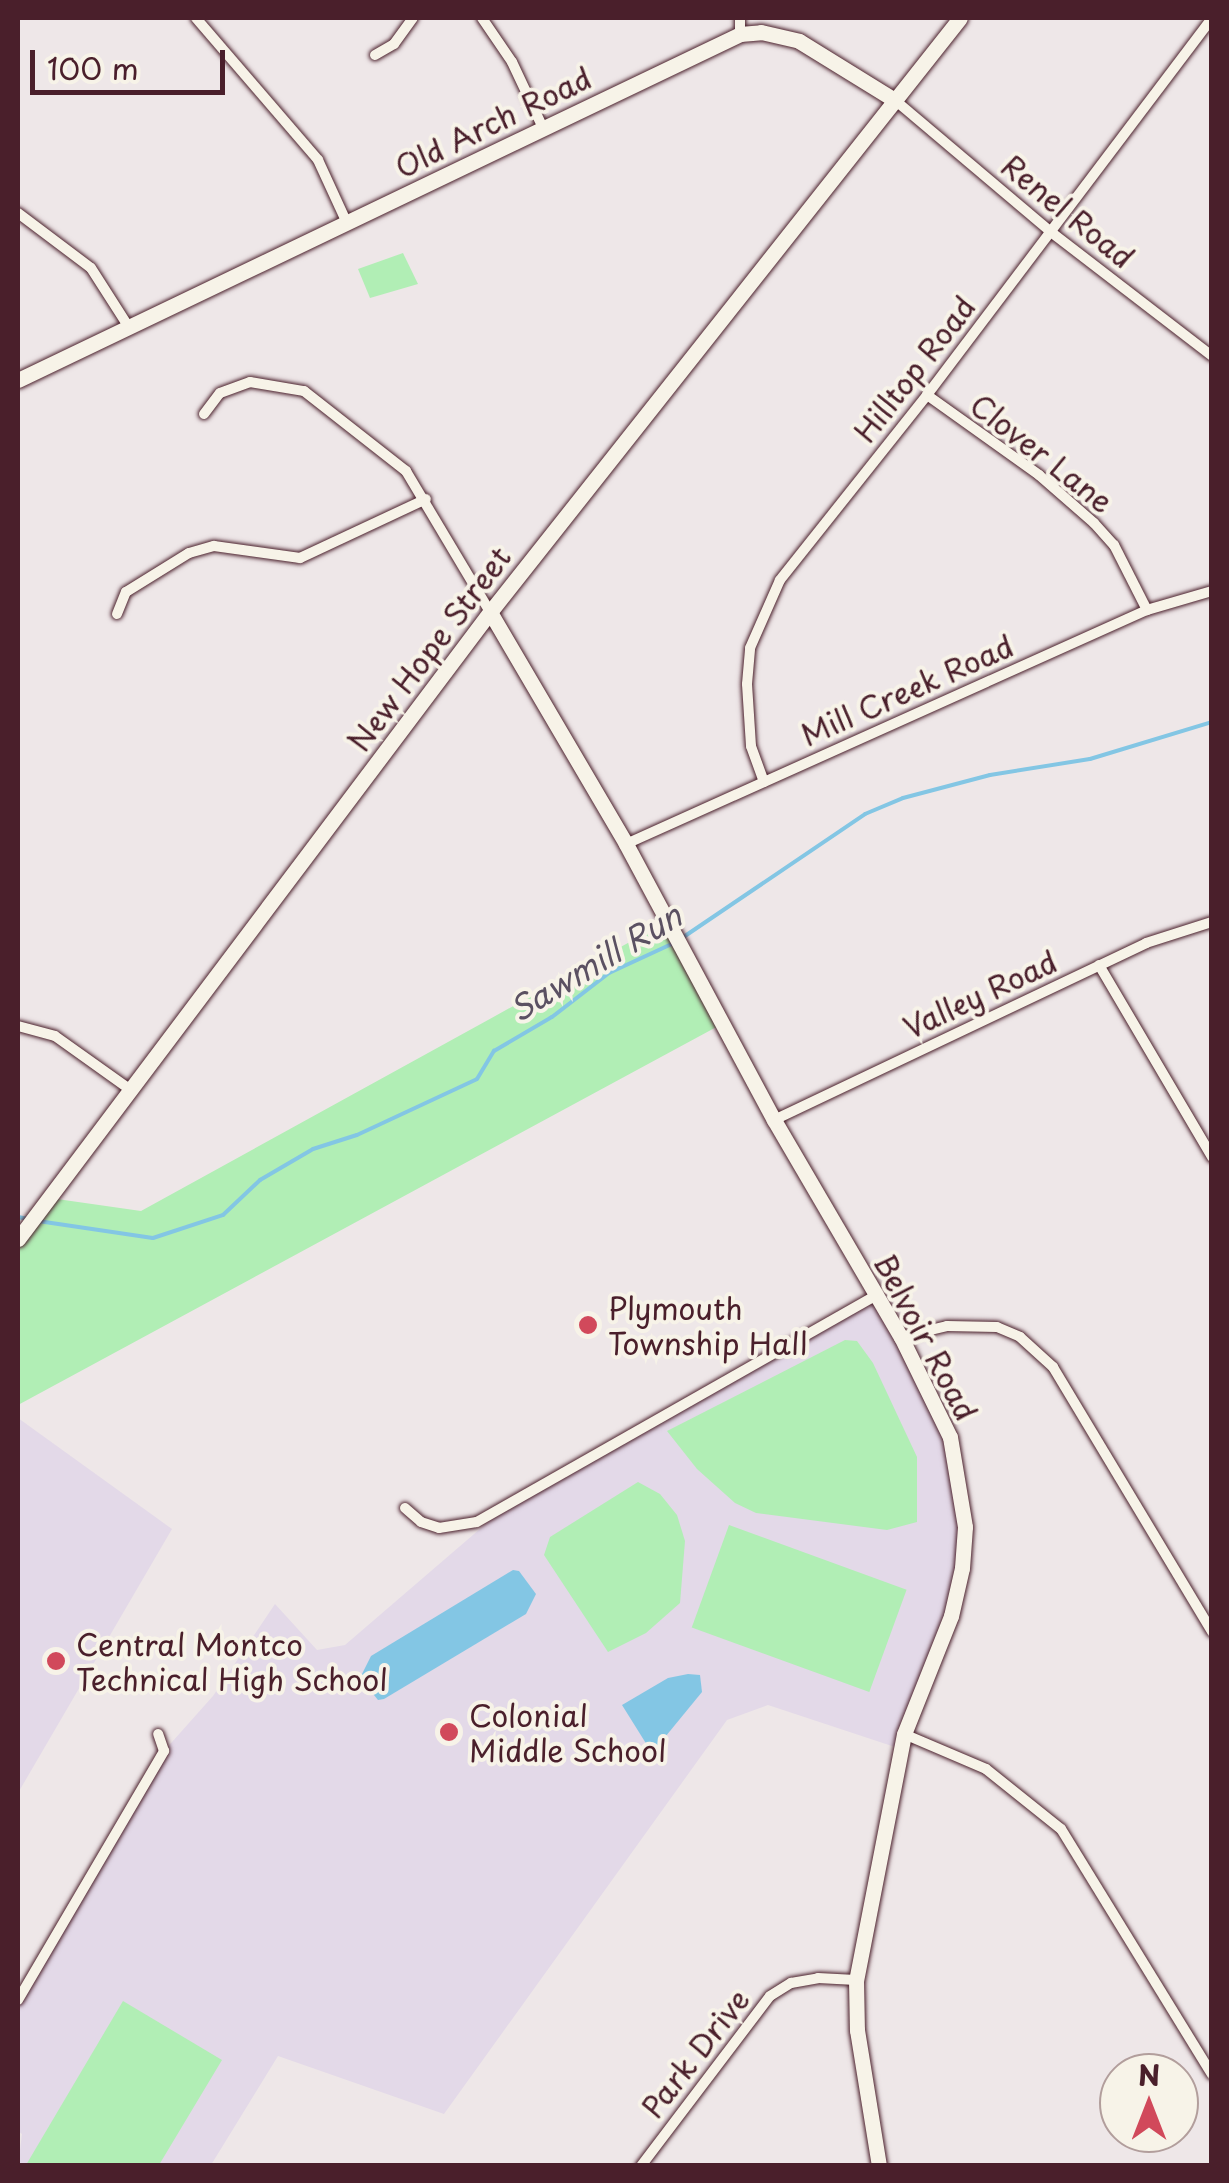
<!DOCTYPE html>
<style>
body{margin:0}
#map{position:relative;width:1229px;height:2183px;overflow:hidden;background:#eee7e8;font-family:"Playpen Sans",sans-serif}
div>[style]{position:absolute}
.built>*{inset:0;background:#e3d9e8}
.green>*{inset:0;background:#b1eeb5;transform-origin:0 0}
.water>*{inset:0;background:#83c6e4}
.stream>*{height:4px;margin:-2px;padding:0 2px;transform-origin:2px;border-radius:2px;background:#83c6e4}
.roads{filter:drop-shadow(0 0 2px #4a1f2b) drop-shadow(0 0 2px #4a1f2b)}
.street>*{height:10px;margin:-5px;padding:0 5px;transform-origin:5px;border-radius:5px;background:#f7f3e8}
.secondary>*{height:15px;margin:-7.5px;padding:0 7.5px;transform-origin:7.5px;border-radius:7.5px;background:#f7f3e8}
.dots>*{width:28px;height:28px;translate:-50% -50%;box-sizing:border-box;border:5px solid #f7f3e8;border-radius:50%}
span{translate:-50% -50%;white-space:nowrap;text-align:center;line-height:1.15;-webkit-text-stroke:8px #f7f3e8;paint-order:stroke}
.street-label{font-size:30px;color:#4a1f2b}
.poi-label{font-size:30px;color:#4a1f2b}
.left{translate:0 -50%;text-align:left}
.water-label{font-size:32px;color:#5b5162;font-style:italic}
.frame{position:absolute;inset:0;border:20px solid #4a1f2b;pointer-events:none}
.north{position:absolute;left:1099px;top:2053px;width:100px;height:100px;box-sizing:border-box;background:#f7f3e8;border:2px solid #b29e9c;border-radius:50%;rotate:0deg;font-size:28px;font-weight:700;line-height:40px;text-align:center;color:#4a1f2b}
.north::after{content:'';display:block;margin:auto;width:35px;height:45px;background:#d1495b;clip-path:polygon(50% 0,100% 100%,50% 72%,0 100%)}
.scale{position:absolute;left:30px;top:50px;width:195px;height:45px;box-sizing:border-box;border:5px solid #4a1f2b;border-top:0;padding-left:12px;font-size:30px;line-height:35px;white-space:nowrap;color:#4a1f2b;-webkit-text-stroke:8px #f7f3e8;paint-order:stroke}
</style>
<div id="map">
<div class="built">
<div style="clip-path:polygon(875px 1296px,950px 1437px,962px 1568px,901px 1749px,768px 1705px,727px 1720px,444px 2114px,278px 2056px,211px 2165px,18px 2166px,22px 2134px,18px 2131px,18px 2000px,164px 1751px,213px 1696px,275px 1604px,317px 1650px,345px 1645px,502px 1510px)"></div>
<div style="clip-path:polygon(18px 1418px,172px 1529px,18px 1793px)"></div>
</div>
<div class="green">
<div style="clip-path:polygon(403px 253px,418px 284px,370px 298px,358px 269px)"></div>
<div style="clip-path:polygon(666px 922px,722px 1024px,18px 1405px,18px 1239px,50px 1198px,141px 1211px)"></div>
<div style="clip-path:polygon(845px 1340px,857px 1341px,873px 1363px,917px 1457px,917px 1522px,887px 1530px,756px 1513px,735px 1503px,697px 1469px,667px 1431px)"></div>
<div style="clip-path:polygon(638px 1482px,660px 1494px,677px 1515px,685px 1541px,680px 1603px,646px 1633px,608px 1652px,544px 1555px,550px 1537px)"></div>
<div style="left:729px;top:1525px;width:189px;height:109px;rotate:20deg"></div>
<div style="clip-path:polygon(123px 2001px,222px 2060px,159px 2165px,26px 2165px)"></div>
</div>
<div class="water">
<div style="clip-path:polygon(513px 1570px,519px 1571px,536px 1594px,526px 1614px,384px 1699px,378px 1700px,360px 1678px,371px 1656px)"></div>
<div style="clip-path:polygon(688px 1674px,700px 1675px,702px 1692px,652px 1753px,622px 1705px,668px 1678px)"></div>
</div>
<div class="stream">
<div style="left:682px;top:938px;width:221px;rotate:-34.1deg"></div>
<div style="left:865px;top:814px;width:41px;rotate:-22.8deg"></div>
<div style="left:903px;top:798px;width:90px;rotate:-14.8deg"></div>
<div style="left:990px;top:775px;width:101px;rotate:-9.1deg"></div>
<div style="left:1090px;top:759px;width:127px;rotate:-16.9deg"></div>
<div style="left:18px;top:1217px;width:11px;rotate:10deg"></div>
<div style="left:38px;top:1221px;width:116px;rotate:8.4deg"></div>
<div style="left:153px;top:1238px;width:74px;rotate:-18.2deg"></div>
<div style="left:223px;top:1215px;width:51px;rotate:-43.4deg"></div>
<div style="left:260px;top:1180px;width:61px;rotate:-30.3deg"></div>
<div style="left:313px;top:1149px;width:46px;rotate:-17.7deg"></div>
<div style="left:357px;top:1135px;width:132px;rotate:-25deg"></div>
<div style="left:477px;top:1079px;width:33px;rotate:-59deg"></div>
<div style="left:494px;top:1051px;width:67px;rotate:-30.4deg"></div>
<div style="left:552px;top:1017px;width:72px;rotate:-37.7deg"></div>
<div style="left:609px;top:973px;width:72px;rotate:-24.8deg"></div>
</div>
<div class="roads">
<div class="street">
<div style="left:196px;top:18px;width:187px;rotate:49.3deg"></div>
<div style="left:318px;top:160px;width:69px;rotate:65.3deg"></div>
<div style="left:482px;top:18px;width:53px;rotate:55.7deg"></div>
<div style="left:512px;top:62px;width:73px;rotate:64.8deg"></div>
<div style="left:740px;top:18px;width:16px;rotate:90deg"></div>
<div style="left:375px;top:55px;width:22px;rotate:-30deg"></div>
<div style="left:394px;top:44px;width:32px;rotate:-54deg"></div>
<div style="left:896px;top:101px;width:203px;rotate:40.2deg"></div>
<div style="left:1051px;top:232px;width:203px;rotate:37.6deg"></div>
<div style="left:18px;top:213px;width:91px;rotate:37deg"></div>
<div style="left:91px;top:268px;width:72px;rotate:57.4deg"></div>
<div style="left:927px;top:395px;width:138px;rotate:35.5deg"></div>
<div style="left:1039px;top:475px;width:73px;rotate:41.1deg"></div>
<div style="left:1094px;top:523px;width:30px;rotate:48deg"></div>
<div style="left:1114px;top:545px;width:73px;rotate:63.1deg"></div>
<div style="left:204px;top:414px;width:26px;rotate:-53deg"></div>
<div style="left:220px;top:393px;width:32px;rotate:-20deg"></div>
<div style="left:250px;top:382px;width:55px;rotate:9.5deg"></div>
<div style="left:304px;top:391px;width:130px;rotate:38.1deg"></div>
<div style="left:406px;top:471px;width:164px;rotate:59.2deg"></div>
<div style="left:117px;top:614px;width:24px;rotate:-68deg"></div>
<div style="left:126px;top:592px;width:74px;rotate:-31.8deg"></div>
<div style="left:189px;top:553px;width:26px;rotate:-16deg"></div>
<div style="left:214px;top:546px;width:87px;rotate:7.9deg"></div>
<div style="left:300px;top:558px;width:139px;rotate:-25.1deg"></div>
<div style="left:764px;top:782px;width:38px;rotate:-110deg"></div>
<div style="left:751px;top:746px;width:62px;rotate:-93.7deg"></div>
<div style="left:747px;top:684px;width:36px;rotate:-85deg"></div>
<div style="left:750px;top:648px;width:74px;rotate:-66.2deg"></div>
<div style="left:780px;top:580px;width:236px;rotate:-51.5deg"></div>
<div style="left:927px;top:395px;width:473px;rotate:-52.9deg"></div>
<div style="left:626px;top:844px;width:571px;rotate:-24.19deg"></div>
<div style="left:1147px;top:610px;width:68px;rotate:-16.3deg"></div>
<div style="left:1099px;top:965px;width:223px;rotate:59.5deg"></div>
<div style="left:18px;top:1026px;width:38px;rotate:15deg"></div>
<div style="left:55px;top:1036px;width:95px;rotate:35.5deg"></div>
<div style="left:774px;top:1120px;width:412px;rotate:-25.4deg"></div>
<div style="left:1146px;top:943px;width:69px;rotate:-17.7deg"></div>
<div style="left:901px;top:1337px;width:47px;rotate:-13.4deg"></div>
<div style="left:947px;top:1326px;width:50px;rotate:1.1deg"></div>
<div style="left:997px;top:1327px;width:25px;rotate:23deg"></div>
<div style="left:1020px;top:1337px;width:45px;rotate:42.3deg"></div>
<div style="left:1053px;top:1367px;width:309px;rotate:59deg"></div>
<div style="left:405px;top:1508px;width:21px;rotate:41deg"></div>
<div style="left:421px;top:1522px;width:19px;rotate:18deg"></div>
<div style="left:439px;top:1528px;width:38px;rotate:-9deg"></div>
<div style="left:477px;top:1522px;width:458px;rotate:-29.6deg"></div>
<div style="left:904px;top:1734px;width:89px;rotate:23.1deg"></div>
<div style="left:986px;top:1769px;width:96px;rotate:38.7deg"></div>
<div style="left:1061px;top:1829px;width:288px;rotate:58.4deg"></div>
<div style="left:18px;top:2000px;width:289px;rotate:-59.6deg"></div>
<div style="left:164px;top:1751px;width:18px;rotate:-109deg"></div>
<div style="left:641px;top:2166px;width:213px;rotate:-52.8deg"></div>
<div style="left:770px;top:1996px;width:25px;rotate:-32deg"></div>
<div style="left:791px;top:1983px;width:27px;rotate:-10deg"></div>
<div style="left:818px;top:1978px;width:38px;rotate:3deg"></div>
</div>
<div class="secondary">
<div style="left:18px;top:380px;width:801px;rotate:-25.6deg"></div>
<div style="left:740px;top:34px;width:21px;rotate:-5deg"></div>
<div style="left:761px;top:32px;width:39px;rotate:13deg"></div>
<div style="left:799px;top:41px;width:114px;rotate:31.7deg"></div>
<div style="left:490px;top:612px;width:269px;rotate:59.6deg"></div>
<div style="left:626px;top:844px;width:313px;rotate:61.8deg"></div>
<div style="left:774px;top:1120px;width:251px;rotate:59.7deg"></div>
<div style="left:901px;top:1337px;width:111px;rotate:63.9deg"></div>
<div style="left:950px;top:1437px;width:91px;rotate:80.5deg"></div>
<div style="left:965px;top:1527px;width:41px;rotate:94.2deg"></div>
<div style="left:962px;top:1568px;width:49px;rotate:102.9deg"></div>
<div style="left:951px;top:1616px;width:127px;rotate:111.7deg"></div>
<div style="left:904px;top:1734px;width:251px;rotate:101deg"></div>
<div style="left:856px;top:1980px;width:50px;rotate:88.9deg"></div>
<div style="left:857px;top:2030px;width:138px;rotate:80.8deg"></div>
<div style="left:18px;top:1239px;width:785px;rotate:-53.03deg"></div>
<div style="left:490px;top:612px;width:757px;rotate:-51.65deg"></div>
</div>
</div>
<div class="dots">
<div style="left:588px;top:1325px;background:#d1495b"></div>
<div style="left:56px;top:1661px;background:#d1495b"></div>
<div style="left:449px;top:1732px;background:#d1495b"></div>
</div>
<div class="street-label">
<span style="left:493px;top:122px;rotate:-26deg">Old Arch Road</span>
<span style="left:1068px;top:211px;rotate:39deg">Renel Road</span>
<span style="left:914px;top:369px;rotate:-52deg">Hilltop Road</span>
<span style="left:1042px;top:453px;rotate:38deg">Clover Lane</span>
<span style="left:429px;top:649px;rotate:-53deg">New Hope Street</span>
<span style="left:907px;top:690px;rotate:-24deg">Mill Creek Road</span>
<span style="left:980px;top:994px;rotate:-25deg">Valley Road</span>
<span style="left:926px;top:1337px;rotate:62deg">Belvoir Road</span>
<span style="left:695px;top:2053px;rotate:-52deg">Park Drive</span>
</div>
<div class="poi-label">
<span class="left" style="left:608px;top:1325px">Plymouth<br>Township Hall</span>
<span class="left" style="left:76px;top:1661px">Central Montco<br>Technical High School</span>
<span class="left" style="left:469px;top:1732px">Colonial<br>Middle School</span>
</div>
<div class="water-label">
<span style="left:595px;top:962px;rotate:-31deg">Sawmill Run</span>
</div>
<div class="frame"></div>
<div class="north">N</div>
<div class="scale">100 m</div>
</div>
